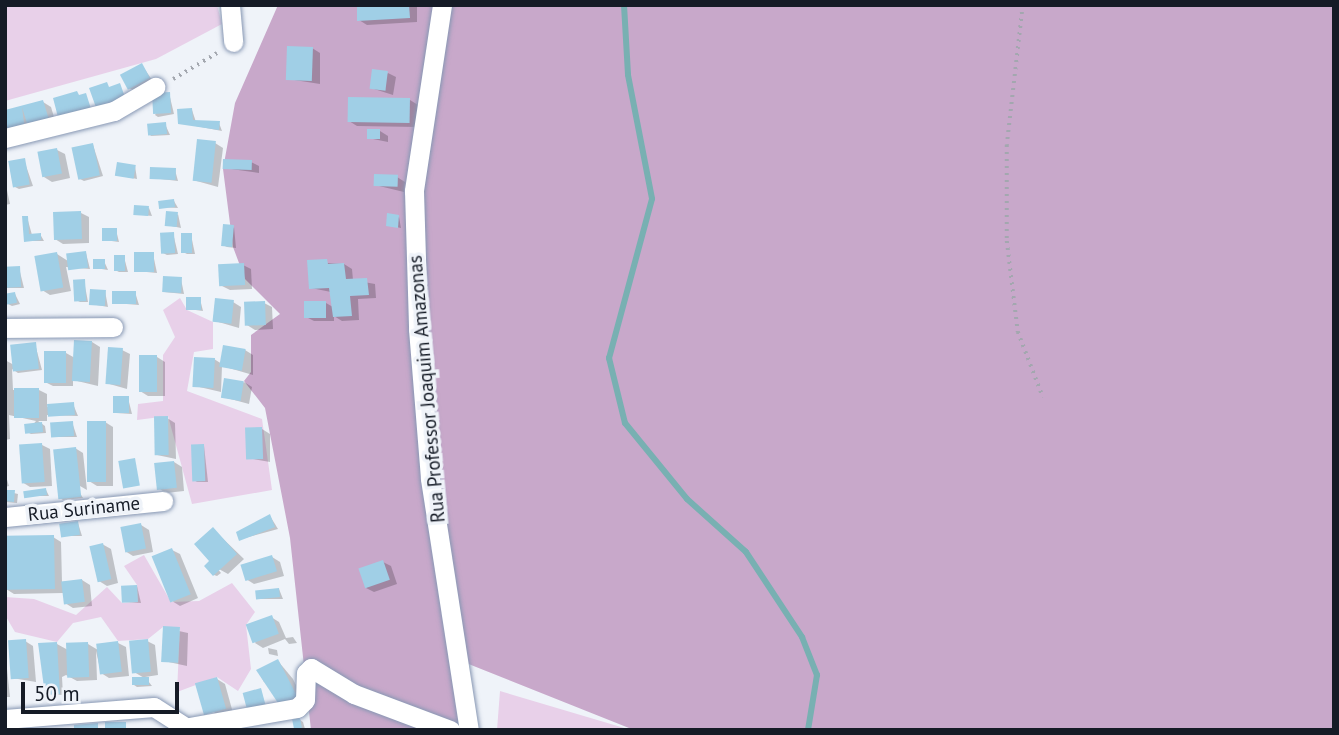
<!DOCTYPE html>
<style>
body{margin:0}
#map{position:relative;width:1339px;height:735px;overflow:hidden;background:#eff3f9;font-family:"PT Sans",sans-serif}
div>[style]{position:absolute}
.green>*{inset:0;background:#e8d0e9}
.forest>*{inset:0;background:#c8a8ca}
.shadow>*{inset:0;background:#0003}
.stream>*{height:6px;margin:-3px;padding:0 3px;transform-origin:3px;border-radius:3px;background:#78b0b2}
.building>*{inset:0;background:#a0cfe6;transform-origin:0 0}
.path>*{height:3.5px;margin-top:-1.75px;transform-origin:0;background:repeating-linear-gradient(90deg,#a3a7af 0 2px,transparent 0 7px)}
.roads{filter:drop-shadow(0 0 2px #8797b3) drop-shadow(0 0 2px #8797b3)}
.street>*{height:19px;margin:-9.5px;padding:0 9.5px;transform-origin:9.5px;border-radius:9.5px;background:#fff}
span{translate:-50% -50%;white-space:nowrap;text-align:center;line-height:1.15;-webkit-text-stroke:7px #eff3f9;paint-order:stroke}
.street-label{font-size:19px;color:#151b26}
.frame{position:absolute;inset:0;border:7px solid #151b26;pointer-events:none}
.scale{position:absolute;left:21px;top:682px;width:158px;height:32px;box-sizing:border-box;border:4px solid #151b26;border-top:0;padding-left:9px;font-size:21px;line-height:24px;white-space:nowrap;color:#151b26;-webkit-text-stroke:5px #eff3f9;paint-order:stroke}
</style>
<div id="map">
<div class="green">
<div style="clip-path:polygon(5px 5px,217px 5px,222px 24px,156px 59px,5px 101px)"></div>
<div style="clip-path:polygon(180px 298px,187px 310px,213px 322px,213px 349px,194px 352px,187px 391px,262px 419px,272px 490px,192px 504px,168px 416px,137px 420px,138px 404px,163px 401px,163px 355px,175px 337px,163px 310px)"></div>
<div style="clip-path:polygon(144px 555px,171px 602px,199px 601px,232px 583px,255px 612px,246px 625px,251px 669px,238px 691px,217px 677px,177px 692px,180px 627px,163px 627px,148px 639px,118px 641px,101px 617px,73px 623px,57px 642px,15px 632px,5px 615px,5px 597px,34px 599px,76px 615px,107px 587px,122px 603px,138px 602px,137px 585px,124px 566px)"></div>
<div style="clip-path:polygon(500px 691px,631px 730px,497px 730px)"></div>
</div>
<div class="forest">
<div style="clip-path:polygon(278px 5px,1334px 5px,1334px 730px,634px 730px,451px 657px,461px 730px,311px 730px,290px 538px,265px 408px,244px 381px,251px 372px,251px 335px,280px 314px,245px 279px,233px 247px,223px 169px,235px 103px)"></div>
</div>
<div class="shadow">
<div style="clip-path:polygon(358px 5px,417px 5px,417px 22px,367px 25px,359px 20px)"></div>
<div style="clip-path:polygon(312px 48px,320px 53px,320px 84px,288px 79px)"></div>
<div style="clip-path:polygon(142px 65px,152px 80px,133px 90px,129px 88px)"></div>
<div style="clip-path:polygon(388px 73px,396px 77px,393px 95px,371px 88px)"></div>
<div style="clip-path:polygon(169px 93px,174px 114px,158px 117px,155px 115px)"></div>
<div style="clip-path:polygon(410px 100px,418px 105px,417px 127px,357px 126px,349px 121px)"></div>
<div style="clip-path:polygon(43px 102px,51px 107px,57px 127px,39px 133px,5px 111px)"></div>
<div style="clip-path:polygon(192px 110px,196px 122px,219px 123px,222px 131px,180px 123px)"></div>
<div style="clip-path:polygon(165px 124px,170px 135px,150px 136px)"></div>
<div style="clip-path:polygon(380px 131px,388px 136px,388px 142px,368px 138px)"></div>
<div style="clip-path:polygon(215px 143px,223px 148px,218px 187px,193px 180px)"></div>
<div style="clip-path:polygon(93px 145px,103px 176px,84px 181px,80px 179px)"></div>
<div style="clip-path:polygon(57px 150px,65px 154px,70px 178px,52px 182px,44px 177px)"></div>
<div style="clip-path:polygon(24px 160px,33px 186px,19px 189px,15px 187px)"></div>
<div style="clip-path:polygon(251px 162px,259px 166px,259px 173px,224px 168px)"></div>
<div style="clip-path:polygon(135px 166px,137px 179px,117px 175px)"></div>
<div style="clip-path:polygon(175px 170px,178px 181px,152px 178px)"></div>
<div style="clip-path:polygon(397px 177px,405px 182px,404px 192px,375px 185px)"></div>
<div style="clip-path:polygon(5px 181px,10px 204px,5px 205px)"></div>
<div style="clip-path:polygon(174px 201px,178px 208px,160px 207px)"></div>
<div style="clip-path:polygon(149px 208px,152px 216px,135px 214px)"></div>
<div style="clip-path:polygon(81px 213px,89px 217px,89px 243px,63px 244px,55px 239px)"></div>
<div style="clip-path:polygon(178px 214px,181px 228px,167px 225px)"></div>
<div style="clip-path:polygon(27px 217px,32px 235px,40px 234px,44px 241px,26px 241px)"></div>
<div style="clip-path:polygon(399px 217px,401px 228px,387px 225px)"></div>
<div style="clip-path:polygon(234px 227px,236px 248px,227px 247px,223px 245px)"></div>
<div style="clip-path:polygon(116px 230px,119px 242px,104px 240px)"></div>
<div style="clip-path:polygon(173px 233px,178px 254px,167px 255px,163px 253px)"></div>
<div style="clip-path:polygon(191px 235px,195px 254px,187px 254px,183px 252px)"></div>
<div style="clip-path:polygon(86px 253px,90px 269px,66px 267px,71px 291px,50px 295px,42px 290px,57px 254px,68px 261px)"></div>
<div style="clip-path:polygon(153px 254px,157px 273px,136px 271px)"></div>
<div style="clip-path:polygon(124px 257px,128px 272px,119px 272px,115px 270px)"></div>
<div style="clip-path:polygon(104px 261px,108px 270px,95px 268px)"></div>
<div style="clip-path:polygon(309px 262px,344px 264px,352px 269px,353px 280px,375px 284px,376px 298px,358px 299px,359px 320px,342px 321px,334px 316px,334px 321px,314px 321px,306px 317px,326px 303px,333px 307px,331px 292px,311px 288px)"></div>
<div style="clip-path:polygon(243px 265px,251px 269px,252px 289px,230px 290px,222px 286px)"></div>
<div style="clip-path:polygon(19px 268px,24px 288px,5px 288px)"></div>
<div style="clip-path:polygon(181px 279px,184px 294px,164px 292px)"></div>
<div style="clip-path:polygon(84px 281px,88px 302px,80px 302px,76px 300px)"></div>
<div style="clip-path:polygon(105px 291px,108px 307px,91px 304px)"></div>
<div style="clip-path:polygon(135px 292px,139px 305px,114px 303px)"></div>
<div style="clip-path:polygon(15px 294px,20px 304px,12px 306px,8px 304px)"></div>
<div style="clip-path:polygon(200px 299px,203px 311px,188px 309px)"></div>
<div style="clip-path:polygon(233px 302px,241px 307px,239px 328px,215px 321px)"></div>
<div style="clip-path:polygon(264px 303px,272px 307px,273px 329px,255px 330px,247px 325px)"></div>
<div style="clip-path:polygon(92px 342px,100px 347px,98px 386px,73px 380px,73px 386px,53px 386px,45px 382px,66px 353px,75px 358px)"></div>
<div style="clip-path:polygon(35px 344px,42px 370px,18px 373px,12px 369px,13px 390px,39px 390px,47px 394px,47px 407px,73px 404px,78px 416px,47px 415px,47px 421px,38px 421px,45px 426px,46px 433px,31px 434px,27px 432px,36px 421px,9px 415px,10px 439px,5px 440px,5px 360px,14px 365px)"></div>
<div style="clip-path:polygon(122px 350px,130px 354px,127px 389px,106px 383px)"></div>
<div style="clip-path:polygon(245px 350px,253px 355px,253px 375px,222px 366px,221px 392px,195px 386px,214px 359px,222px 364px)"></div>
<div style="clip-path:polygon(157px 357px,165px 362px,165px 396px,148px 396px,140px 391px)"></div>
<div style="clip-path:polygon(244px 382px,252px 387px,249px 404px,223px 397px)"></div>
<div style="clip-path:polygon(128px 398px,132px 414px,116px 413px)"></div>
<div style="clip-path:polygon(167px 418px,175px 423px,176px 459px,157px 455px)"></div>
<div style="clip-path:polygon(72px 422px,77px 437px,54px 437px)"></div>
<div style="clip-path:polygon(105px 422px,113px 427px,113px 486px,97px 486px,89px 481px)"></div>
<div style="clip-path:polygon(262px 429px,270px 434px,270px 462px,247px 458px)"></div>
<div style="clip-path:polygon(42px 445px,50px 449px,52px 486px,30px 487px,22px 482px)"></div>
<div style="clip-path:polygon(204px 446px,208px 482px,197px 482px,194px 480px)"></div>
<div style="clip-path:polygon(75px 448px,83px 453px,87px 490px,73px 482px,83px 498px,63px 500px,60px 498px)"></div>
<div style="clip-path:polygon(174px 462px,182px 467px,184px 491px,166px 493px,158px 488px)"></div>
<div style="clip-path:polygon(5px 473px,9px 486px,5px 487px)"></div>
<div style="clip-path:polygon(46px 490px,49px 496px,25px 496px)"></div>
<div style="clip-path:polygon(5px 491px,18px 494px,17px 503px,5px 502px)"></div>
<div style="clip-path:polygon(270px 516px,278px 529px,241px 539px)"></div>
<div style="clip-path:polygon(78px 523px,82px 536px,62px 536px)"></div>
<div style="clip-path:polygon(141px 525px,149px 530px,153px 552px,133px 556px,125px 551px)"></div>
<div style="clip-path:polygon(213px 529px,244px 559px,228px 574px,217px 568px,221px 573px,217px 576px,214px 575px)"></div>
<div style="clip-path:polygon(53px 537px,61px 542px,62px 582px,82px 580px,90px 585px,92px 606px,73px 608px,65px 603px,64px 593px,14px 594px,6px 589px)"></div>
<div style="clip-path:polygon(102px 544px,111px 549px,118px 583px,107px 586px,99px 581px)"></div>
<div style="clip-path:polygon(172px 550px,180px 554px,198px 598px,180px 606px,172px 601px)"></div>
<div style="clip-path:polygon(272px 557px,280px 562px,284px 576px,254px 584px,246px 579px)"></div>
<div style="clip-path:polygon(383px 562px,391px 566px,397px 584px,374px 592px,366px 588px)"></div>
<div style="clip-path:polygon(137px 586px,141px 603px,124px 602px)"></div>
<div style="clip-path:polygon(279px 589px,283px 599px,257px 599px)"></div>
<div style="clip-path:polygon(271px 617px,279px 622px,286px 638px,293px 637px,297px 643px,289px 644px,285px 639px,263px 648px,255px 643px)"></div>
<div style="clip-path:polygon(165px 628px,188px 633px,187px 666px,164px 661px)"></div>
<div style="clip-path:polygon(25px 641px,33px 646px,36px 682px,12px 678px)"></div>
<div style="clip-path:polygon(147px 641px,155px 645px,158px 675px,145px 677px,152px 686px,137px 687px,134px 685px,146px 679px,134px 672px)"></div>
<div style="clip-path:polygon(118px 643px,126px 647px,129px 676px,109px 678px,101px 673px,96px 651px,97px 680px,77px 681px,66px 675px,62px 677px,63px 695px,46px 694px,39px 644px,57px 644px,68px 650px,88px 644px,98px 650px)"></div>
<div style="clip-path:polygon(268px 648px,277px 650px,278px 656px,269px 654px)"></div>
<div style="clip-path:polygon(5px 650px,10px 697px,5px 697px)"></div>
<div style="clip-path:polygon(278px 661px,293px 679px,304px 702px,264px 682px,258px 671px)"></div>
<div style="clip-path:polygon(217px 679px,225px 684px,233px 713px,214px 719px)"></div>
<div style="clip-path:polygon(300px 720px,303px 722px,305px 729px,296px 728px)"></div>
</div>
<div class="stream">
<div style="left:624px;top:5px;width:70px;rotate:86.7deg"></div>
<div style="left:628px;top:75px;width:126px;rotate:79deg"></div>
<div style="left:652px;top:199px;width:165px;rotate:105.1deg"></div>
<div style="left:609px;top:358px;width:67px;rotate:76.2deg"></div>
<div style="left:625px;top:423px;width:98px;rotate:50.8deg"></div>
<div style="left:687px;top:499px;width:79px;rotate:41.9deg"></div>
<div style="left:746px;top:552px;width:102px;rotate:56.6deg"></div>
<div style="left:802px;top:637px;width:41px;rotate:68.5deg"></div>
<div style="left:817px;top:675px;width:56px;rotate:99.3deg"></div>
</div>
<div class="building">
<div style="clip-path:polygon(357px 5px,409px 5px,410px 18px,357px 21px)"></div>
<div style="left:287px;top:46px;width:26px;height:34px;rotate:2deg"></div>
<div style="left:142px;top:63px;width:17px;height:25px;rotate:62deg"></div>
<div style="left:372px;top:69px;width:16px;height:20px;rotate:7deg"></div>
<div style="clip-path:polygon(107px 82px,109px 87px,120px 83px,127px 103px,98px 113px,89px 88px)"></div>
<div style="clip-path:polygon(77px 91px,79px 95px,86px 93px,92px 112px,59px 121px,53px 98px)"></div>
<div style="left:170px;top:92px;width:21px;height:18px;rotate:87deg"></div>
<div style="left:348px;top:97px;width:62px;height:25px;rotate:1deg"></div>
<div style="clip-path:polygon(43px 100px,50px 123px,29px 130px,22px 107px,25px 131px,5px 134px,5px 110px)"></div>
<div style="clip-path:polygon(192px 108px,193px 120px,220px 121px,219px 130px,178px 124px,177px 109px)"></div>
<div style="left:166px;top:122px;width:12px;height:19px;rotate:85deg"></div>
<div style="left:367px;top:129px;width:13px;height:10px"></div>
<div style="left:197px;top:139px;width:19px;height:42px;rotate:6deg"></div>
<div style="left:93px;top:143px;width:33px;height:22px;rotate:78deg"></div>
<div style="left:57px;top:148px;width:26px;height:20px;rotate:79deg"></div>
<div style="left:25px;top:158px;width:27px;height:17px;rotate:80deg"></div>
<div style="left:223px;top:159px;width:29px;height:10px;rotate:2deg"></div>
<div style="left:117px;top:162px;width:19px;height:14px;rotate:9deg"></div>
<div style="left:150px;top:167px;width:26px;height:12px;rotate:2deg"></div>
<div style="left:374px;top:174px;width:24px;height:12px;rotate:2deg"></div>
<div style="left:174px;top:199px;width:8px;height:16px;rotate:83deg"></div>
<div style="left:134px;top:205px;width:15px;height:10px;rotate:4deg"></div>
<div style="left:81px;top:211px;width:28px;height:28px;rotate:88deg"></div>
<div style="left:166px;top:211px;width:12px;height:15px;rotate:5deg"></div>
<div style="clip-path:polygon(387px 213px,399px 215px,398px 228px,386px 226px)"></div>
<div style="clip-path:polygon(22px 216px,28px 216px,29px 234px,41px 233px,41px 240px,24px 242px)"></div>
<div style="left:223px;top:224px;width:11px;height:22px;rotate:5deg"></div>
<div style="left:102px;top:228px;width:15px;height:13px"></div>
<div style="left:174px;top:232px;width:21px;height:14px;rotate:87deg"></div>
<div style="left:192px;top:233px;width:20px;height:11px;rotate:90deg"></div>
<div style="left:86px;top:251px;width:17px;height:20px;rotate:83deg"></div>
<div style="left:57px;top:252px;width:36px;height:23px;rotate:80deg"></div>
<div style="left:134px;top:252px;width:20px;height:20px"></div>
<div style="left:114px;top:255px;width:11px;height:16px"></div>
<div style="left:93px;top:259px;width:12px;height:10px"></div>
<div style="clip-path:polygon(327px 259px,328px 264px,344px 263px,346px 279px,367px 278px,369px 295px,350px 296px,352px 316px,333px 317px,329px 288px,309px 289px,307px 260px)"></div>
<div style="left:244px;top:263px;width:22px;height:26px;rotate:87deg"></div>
<div style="left:20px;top:266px;width:21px;height:15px;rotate:87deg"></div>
<div style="left:163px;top:276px;width:19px;height:16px;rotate:3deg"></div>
<div style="left:85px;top:279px;width:22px;height:12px;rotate:87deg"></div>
<div style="left:90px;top:289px;width:16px;height:16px;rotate:4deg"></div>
<div style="left:112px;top:291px;width:24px;height:13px"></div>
<div style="left:15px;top:292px;width:11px;height:10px;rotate:80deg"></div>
<div style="left:186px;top:297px;width:15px;height:13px"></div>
<div style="left:215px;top:298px;width:19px;height:24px;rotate:6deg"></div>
<div style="left:265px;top:301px;width:24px;height:21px;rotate:88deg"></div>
<div style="left:304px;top:301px;width:22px;height:17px"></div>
<div style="left:74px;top:340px;width:18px;height:41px;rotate:3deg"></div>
<div style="left:36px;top:342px;width:27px;height:26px;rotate:84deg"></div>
<div style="left:223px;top:345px;width:23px;height:22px;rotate:10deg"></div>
<div style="left:108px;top:347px;width:15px;height:37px;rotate:4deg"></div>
<div style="left:44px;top:351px;width:22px;height:32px"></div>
<div style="left:139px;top:355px;width:18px;height:37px"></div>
<div style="left:194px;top:357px;width:21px;height:30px;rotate:3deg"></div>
<div style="left:224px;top:378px;width:20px;height:20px;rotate:9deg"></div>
<div style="left:14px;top:388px;width:25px;height:30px"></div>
<div style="left:129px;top:396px;width:17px;height:16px;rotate:90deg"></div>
<div style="left:74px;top:402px;width:13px;height:27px;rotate:86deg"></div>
<div style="left:168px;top:416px;width:39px;height:14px;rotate:89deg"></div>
<div style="left:73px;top:421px;width:15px;height:23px;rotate:86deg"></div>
<div style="left:87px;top:421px;width:19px;height:61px"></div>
<div style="left:42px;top:422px;width:10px;height:18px;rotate:84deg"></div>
<div style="left:262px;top:427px;width:32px;height:17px;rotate:88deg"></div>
<div style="left:42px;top:443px;width:39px;height:23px;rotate:86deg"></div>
<div style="left:204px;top:444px;width:37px;height:13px;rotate:88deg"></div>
<div style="left:76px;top:447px;width:50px;height:23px;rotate:84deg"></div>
<div style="left:135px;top:458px;width:28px;height:17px;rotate:80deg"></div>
<div style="left:174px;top:461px;width:27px;height:20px;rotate:84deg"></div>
<div style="left:46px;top:488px;width:7px;height:23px;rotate:82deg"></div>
<div style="clip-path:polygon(5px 490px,15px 490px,14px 502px,5px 501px)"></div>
<div style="clip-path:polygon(270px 514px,275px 527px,239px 541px,236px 532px)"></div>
<div style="left:78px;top:521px;width:14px;height:19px;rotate:82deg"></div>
<div style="left:141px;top:523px;width:26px;height:21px;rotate:79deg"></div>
<div style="clip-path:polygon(213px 527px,237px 554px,213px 576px,204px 566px,209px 561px,194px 544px)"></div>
<div style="left:54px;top:535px;width:54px;height:49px;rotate:89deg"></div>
<div style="left:103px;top:543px;width:37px;height:14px;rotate:77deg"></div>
<div style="left:172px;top:548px;width:50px;height:22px;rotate:68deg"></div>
<div style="left:272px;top:555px;width:17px;height:33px;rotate:73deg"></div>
<div style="left:383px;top:560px;width:21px;height:26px;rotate:71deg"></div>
<div style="left:82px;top:579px;width:23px;height:21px;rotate:83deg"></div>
<div style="left:137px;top:585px;width:17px;height:16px;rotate:87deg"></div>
<div style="left:279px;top:588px;width:9px;height:24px;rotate:84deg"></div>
<div style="left:272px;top:615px;width:20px;height:28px;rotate:70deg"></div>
<div style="left:163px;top:626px;width:17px;height:36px;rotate:3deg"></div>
<div style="left:26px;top:639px;width:39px;height:18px;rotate:86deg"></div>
<div style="left:148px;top:639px;width:33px;height:19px;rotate:85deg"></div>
<div style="left:118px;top:641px;width:31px;height:22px;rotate:83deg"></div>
<div style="clip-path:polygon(57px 642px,60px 694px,45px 695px,38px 643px)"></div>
<div style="left:88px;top:642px;width:35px;height:22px;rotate:88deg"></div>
<div style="clip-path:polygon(278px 659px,298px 698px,280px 706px,256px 670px)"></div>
<div style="left:149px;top:677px;width:8px;height:17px;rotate:90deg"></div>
<div style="left:217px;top:677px;width:33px;height:23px;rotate:74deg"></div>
<div style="left:261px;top:688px;width:23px;height:19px;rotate:75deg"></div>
<div style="left:300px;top:718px;width:10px;height:8px;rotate:79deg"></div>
<div style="left:105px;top:722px;width:21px;height:8px"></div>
<div style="clip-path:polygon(98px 723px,98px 730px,74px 730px,74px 725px)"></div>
</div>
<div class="path">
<div style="left:1023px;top:5px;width:141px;rotate:96.5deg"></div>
<div style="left:1007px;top:145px;width:96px;rotate:90deg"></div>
<div style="left:1007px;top:241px;width:92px;rotate:83.1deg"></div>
<div style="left:1018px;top:332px;width:70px;rotate:69deg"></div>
<div style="left:173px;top:79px;width:51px;rotate:-30.6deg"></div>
</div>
<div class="roads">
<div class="street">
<div style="left:230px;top:5px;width:37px;rotate:85deg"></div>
<div style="left:442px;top:5px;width:188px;rotate:98.6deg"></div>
<div style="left:414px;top:191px;width:138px;rotate:88.3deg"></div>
<div style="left:418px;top:329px;width:150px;rotate:85.4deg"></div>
<div style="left:430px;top:479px;width:254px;rotate:81.2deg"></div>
<div style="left:5px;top:138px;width:112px;rotate:-13.9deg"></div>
<div style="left:114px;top:111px;width:48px;rotate:-30.3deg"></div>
<div style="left:5px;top:328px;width:108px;rotate:-0.5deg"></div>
<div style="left:5px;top:517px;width:159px;rotate:-5.8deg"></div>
<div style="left:5px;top:719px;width:149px;rotate:-4.6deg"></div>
<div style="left:154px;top:707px;width:43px;rotate:32.6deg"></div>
<div style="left:189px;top:727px;width:110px;rotate:-10deg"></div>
<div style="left:297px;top:708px;width:11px;rotate:-45deg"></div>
<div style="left:305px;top:700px;width:27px;rotate:-88deg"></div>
<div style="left:306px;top:673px;width:7px;rotate:-45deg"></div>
<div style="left:311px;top:668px;width:50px;rotate:31.2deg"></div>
<div style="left:354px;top:694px;width:103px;rotate:20.6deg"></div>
</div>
</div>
<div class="street-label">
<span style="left:427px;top:389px;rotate:-95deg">Rua Professor Joaquim Amazonas</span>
<span style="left:84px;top:509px;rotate:-6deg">Rua Suriname</span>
</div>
<div class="frame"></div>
<div class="scale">50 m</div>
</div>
